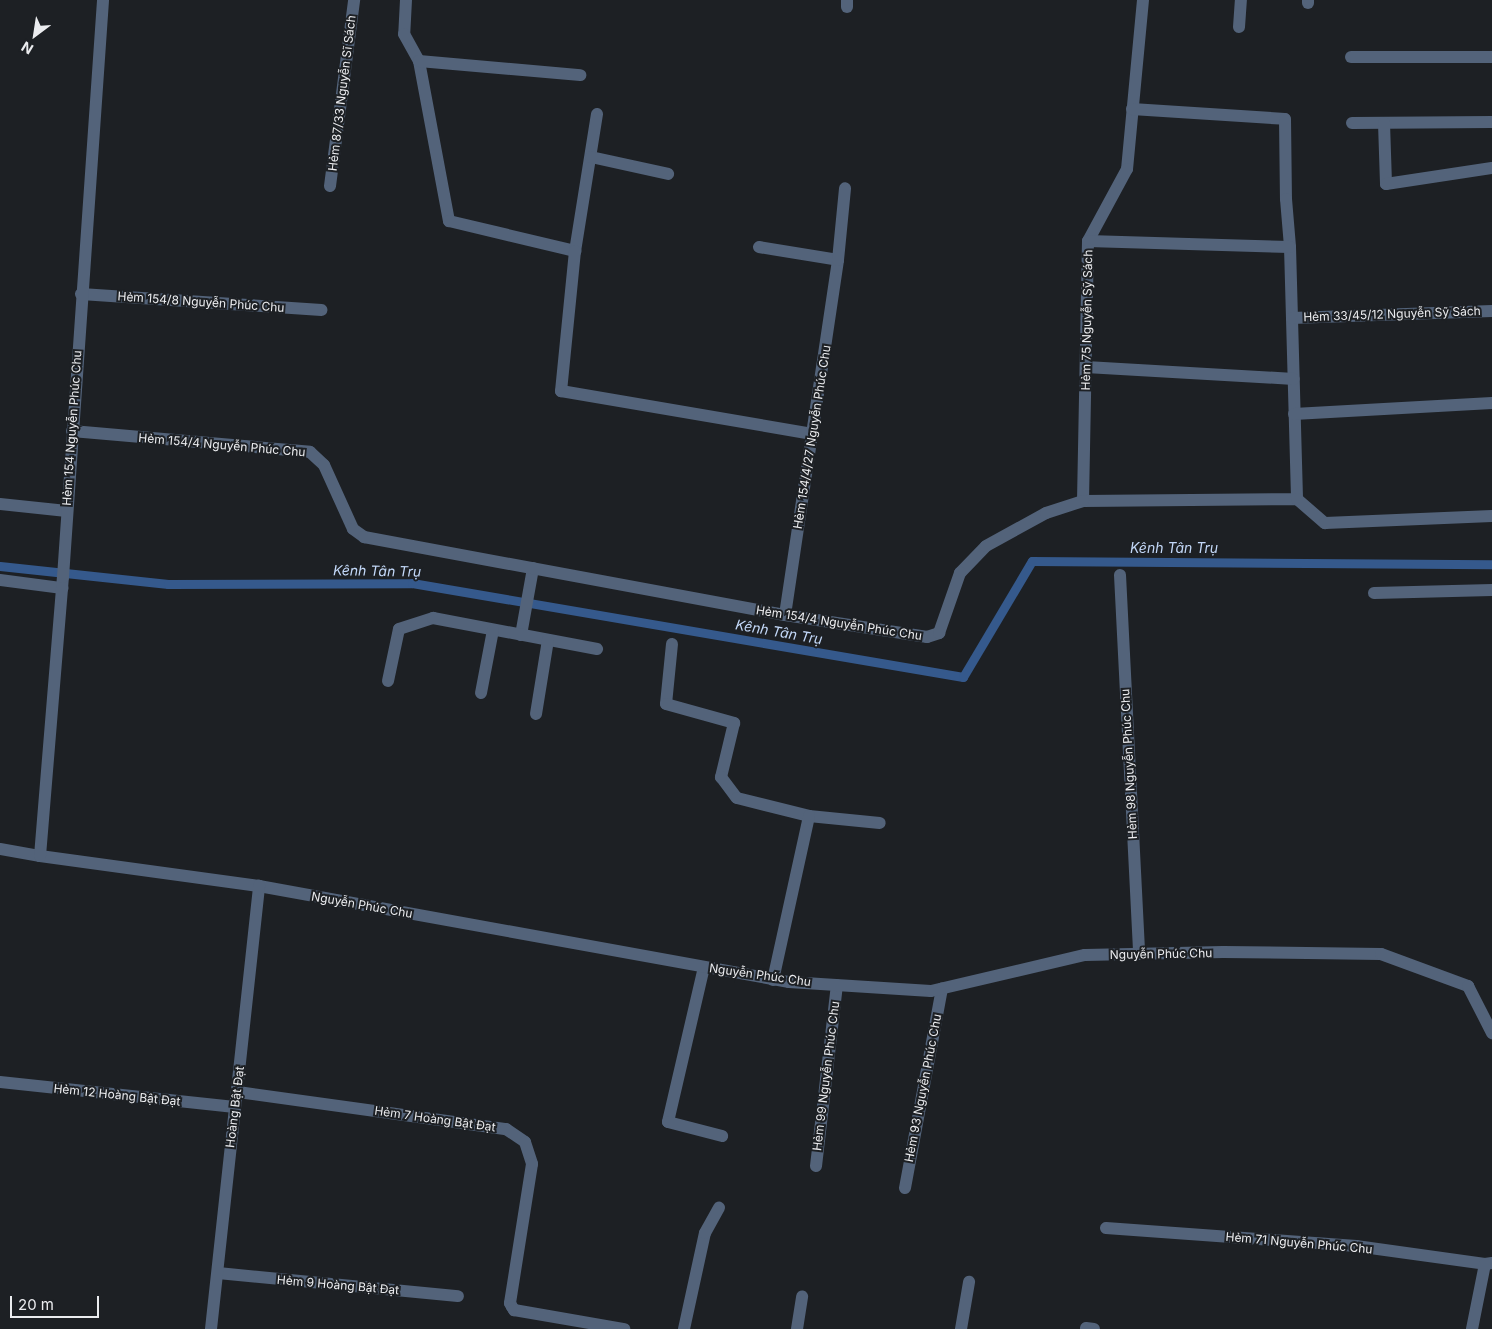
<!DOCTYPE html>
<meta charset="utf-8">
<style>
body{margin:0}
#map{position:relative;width:1492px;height:1329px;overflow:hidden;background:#1d2024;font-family:Inter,sans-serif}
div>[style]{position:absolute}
.stream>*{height:9px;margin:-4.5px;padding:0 4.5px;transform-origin:4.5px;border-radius:4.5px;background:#35598c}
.service>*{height:12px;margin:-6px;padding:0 6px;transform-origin:6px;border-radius:6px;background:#53637a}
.minor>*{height:12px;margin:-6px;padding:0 6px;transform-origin:6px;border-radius:6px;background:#53637a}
span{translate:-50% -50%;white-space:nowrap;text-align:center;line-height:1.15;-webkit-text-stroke:4px #1d2024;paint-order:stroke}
.street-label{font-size:12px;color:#ebecef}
.water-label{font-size:14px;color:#c3d8f8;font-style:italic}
.north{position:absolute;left:10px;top:10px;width:50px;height:50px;-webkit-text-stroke:4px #1d2024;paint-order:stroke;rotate:211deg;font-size:14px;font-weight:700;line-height:20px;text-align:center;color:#ebecef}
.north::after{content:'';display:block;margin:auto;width:18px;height:22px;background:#ebecef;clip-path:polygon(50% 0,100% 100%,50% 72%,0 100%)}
.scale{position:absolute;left:10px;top:1296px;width:89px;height:22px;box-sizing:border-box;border:2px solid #ebecef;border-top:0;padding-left:6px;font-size:15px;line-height:18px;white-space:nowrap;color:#ebecef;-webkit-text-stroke:4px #1d2024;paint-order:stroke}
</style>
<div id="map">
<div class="stream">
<div style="left:0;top:566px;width:169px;rotate:6.1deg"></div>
<div style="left:168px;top:584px;width:244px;rotate:-0.2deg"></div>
<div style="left:412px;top:583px;width:559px;rotate:9.68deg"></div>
<div style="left:963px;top:677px;width:135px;rotate:-59.3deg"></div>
<div style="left:1032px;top:561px;width:460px;rotate:0.4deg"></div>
</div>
<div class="service">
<div style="left:406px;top:0;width:34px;rotate:93deg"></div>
<div style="left:404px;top:34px;width:31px;rotate:61deg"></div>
<div style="left:419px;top:61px;width:163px;rotate:79.4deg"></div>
<div style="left:449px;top:221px;width:130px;rotate:13.4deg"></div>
<div style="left:1143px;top:0;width:170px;rotate:95.4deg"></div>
<div style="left:1127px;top:169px;width:82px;rotate:118.4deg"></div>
<div style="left:1088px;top:241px;width:260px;rotate:91.1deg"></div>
<div style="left:1083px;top:501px;width:214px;rotate:-0.5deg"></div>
<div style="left:1308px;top:3px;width:3px;rotate:-90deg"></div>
<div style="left:847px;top:7px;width:7px;rotate:-90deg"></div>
<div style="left:1239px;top:27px;width:27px;rotate:-86deg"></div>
<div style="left:1351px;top:57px;width:141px"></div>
<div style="left:419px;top:61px;width:162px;rotate:5deg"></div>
<div style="left:1132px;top:109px;width:153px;rotate:3.7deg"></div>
<div style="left:1285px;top:119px;width:80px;rotate:89.3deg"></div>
<div style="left:1286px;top:199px;width:48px;rotate:85.2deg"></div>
<div style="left:1290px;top:247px;width:252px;rotate:88.4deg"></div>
<div style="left:597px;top:114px;width:139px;rotate:99.1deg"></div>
<div style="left:575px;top:251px;width:141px;rotate:95.7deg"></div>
<div style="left:561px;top:391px;width:255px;rotate:9.7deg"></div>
<div style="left:1352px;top:123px;width:140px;rotate:-0.4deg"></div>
<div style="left:1384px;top:123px;width:61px;rotate:88.1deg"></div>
<div style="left:1386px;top:184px;width:107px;rotate:-8.6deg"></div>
<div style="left:591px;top:157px;width:79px;rotate:12.4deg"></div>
<div style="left:330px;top:186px;width:188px;rotate:-82.6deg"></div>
<div style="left:1088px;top:241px;width:202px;rotate:1.7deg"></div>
<div style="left:759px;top:247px;width:80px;rotate:9.3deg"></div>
<div style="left:81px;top:294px;width:241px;rotate:3.8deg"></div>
<div style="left:1292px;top:318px;width:200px;rotate:-2deg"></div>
<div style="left:1086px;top:367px;width:208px;rotate:3.3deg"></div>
<div style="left:1294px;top:414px;width:198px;rotate:-3.2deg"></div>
<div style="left:1297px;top:499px;width:37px;rotate:41deg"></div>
<div style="left:1325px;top:523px;width:167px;rotate:-2.4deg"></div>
<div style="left:0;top:504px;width:67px;rotate:6deg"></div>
<div style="left:960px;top:573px;width:37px;rotate:-46deg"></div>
<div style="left:986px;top:546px;width:68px;rotate:-28.8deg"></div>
<div style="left:1120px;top:575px;width:379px;rotate:87.1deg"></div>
<div style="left:0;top:580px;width:63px;rotate:7.4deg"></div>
<div style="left:1374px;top:593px;width:118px;rotate:-1.5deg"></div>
<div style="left:785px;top:615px;width:359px;rotate:-81.5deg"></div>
<div style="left:838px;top:260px;width:72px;rotate:-84.4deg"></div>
<div style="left:521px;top:635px;width:68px;rotate:-79.8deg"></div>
<div style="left:672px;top:644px;width:60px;rotate:95.7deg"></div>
<div style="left:666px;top:704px;width:71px;rotate:15.6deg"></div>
<div style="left:734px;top:723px;width:56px;rotate:103.5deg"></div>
<div style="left:721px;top:777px;width:26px;rotate:53deg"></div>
<div style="left:737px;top:798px;width:74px;rotate:14deg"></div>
<div style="left:809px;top:816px;width:71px;rotate:5.6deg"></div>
<div style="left:388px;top:681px;width:53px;rotate:-78.1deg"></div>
<div style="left:399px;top:629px;width:36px;rotate:-18deg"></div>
<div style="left:433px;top:618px;width:167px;rotate:10.7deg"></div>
<div style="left:481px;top:693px;width:64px;rotate:-79.2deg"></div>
<div style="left:536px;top:714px;width:75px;rotate:-80.8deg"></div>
<div style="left:704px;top:967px;width:159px;rotate:103.1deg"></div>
<div style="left:668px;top:1122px;width:56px;rotate:14.5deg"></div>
<div style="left:773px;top:980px;width:168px;rotate:-77.6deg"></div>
<div style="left:238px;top:1092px;width:271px;rotate:7.9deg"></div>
<div style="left:506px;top:1129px;width:23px;rotate:34deg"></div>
<div style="left:525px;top:1142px;width:23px;rotate:72deg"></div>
<div style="left:532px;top:1164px;width:141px;rotate:99deg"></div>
<div style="left:510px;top:1303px;width:4px;rotate:63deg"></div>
<div style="left:512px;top:1307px;width:4px;rotate:56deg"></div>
<div style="left:514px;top:1310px;width:112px;rotate:9.8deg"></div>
<div style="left:816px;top:1166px;width:182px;rotate:-83.4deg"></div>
<div style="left:905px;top:1188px;width:203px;rotate:-79.5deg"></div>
<div style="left:1106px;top:1228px;width:251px;rotate:4.1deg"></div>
<div style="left:1356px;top:1246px;width:130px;rotate:7.9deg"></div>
<div style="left:1485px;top:1264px;width:7px;rotate:-8deg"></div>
<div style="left:218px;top:1273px;width:241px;rotate:5.5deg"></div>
<div style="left:1086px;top:1328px;width:8px;rotate:7deg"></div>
<div style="left:684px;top:1329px;width:98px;rotate:-77.7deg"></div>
<div style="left:705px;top:1233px;width:29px;rotate:-61deg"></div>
<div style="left:797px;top:1329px;width:33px;rotate:-81deg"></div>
<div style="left:961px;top:1329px;width:48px;rotate:-80.3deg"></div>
<div style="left:1472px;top:1329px;width:66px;rotate:-78.7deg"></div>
</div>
<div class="minor">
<div style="left:72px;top:431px;width:239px;rotate:5deg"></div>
<div style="left:310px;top:452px;width:19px;rotate:43deg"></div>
<div style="left:324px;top:465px;width:70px;rotate:65.6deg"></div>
<div style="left:353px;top:529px;width:14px;rotate:36deg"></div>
<div style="left:364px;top:537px;width:428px;rotate:10.5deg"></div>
<div style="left:785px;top:615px;width:144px;rotate:8.8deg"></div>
<div style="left:927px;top:637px;width:13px;rotate:-18deg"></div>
<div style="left:939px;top:633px;width:64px;rotate:-70.7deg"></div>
<div style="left:1046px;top:513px;width:39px;rotate:-18deg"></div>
<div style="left:0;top:849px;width:41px;rotate:9.9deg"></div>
<div style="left:40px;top:856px;width:221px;rotate:7.8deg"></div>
<div style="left:259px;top:886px;width:539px;rotate:10.27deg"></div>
<div style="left:789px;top:982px;width:142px;rotate:3.6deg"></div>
<div style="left:931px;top:991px;width:158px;rotate:-13.2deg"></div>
<div style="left:1085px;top:955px;width:138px;rotate:-1.2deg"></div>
<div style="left:1223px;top:952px;width:158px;rotate:0.7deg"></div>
<div style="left:1381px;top:954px;width:93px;rotate:20.2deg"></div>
<div style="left:1468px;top:986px;width:53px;rotate:62.9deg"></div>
<div style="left:40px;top:856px;width:280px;rotate:-85.3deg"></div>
<div style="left:63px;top:577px;width:578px;rotate:-86.03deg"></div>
<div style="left:0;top:1082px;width:236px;rotate:6.1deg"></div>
<div style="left:211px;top:1329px;width:446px;rotate:-83.8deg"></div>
</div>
<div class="street-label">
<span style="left:342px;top:93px;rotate:-83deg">Hẻm 87/33 Nguyễn Sĩ Sách</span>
<span style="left:201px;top:302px;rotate:4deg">Hẻm 154/8 Nguyễn Phúc Chu</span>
<span style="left:1392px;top:314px;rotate:-2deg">Hẻm 33/45/12 Nguyễn Sỹ Sách</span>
<span style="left:1087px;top:320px;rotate:-89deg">Hẻm 75 Nguyễn Sỹ Sách</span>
<span style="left:72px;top:428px;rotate:-86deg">Hẻm 154 Nguyễn Phúc Chu</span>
<span style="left:812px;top:437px;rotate:-81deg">Hẻm 154/4/27 Nguyễn Phúc Chu</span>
<span style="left:222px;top:445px;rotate:5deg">Hẻm 154/4 Nguyễn Phúc Chu</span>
<span style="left:839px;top:623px;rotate:9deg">Hẻm 154/4 Nguyễn Phúc Chu</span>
<span style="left:1129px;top:764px;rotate:-93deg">Hẻm 98 Nguyễn Phúc Chu</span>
<span style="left:362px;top:905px;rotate:10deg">Nguyễn Phúc Chu</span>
<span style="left:1161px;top:954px;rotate:-1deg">Nguyễn Phúc Chu</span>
<span style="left:760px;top:975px;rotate:8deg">Nguyễn Phúc Chu</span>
<span style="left:826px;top:1076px;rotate:-83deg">Hẻm 99 Nguyễn Phúc Chu</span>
<span style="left:923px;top:1088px;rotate:-79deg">Hẻm 93 Nguyễn Phúc Chu</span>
<span style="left:117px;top:1095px;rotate:6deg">Hẻm 12 Hoàng Bật Đạt</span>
<span style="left:235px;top:1107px;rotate:-83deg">Hoàng Bật Đạt</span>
<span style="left:435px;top:1119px;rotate:8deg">Hẻm 7 Hoàng Bật Đạt</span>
<span style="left:1299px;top:1243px;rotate:5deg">Hẻm 71 Nguyễn Phúc Chu</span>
<span style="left:338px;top:1285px;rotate:5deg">Hẻm 9 Hoàng Bật Đạt</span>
</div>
<div class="water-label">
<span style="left:1174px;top:548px">Kênh Tân Trụ</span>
<span style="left:377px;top:571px;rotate:1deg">Kênh Tân Trụ</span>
<span style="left:779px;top:632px;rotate:10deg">Kênh Tân Trụ</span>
</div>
<div class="north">N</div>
<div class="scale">20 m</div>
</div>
